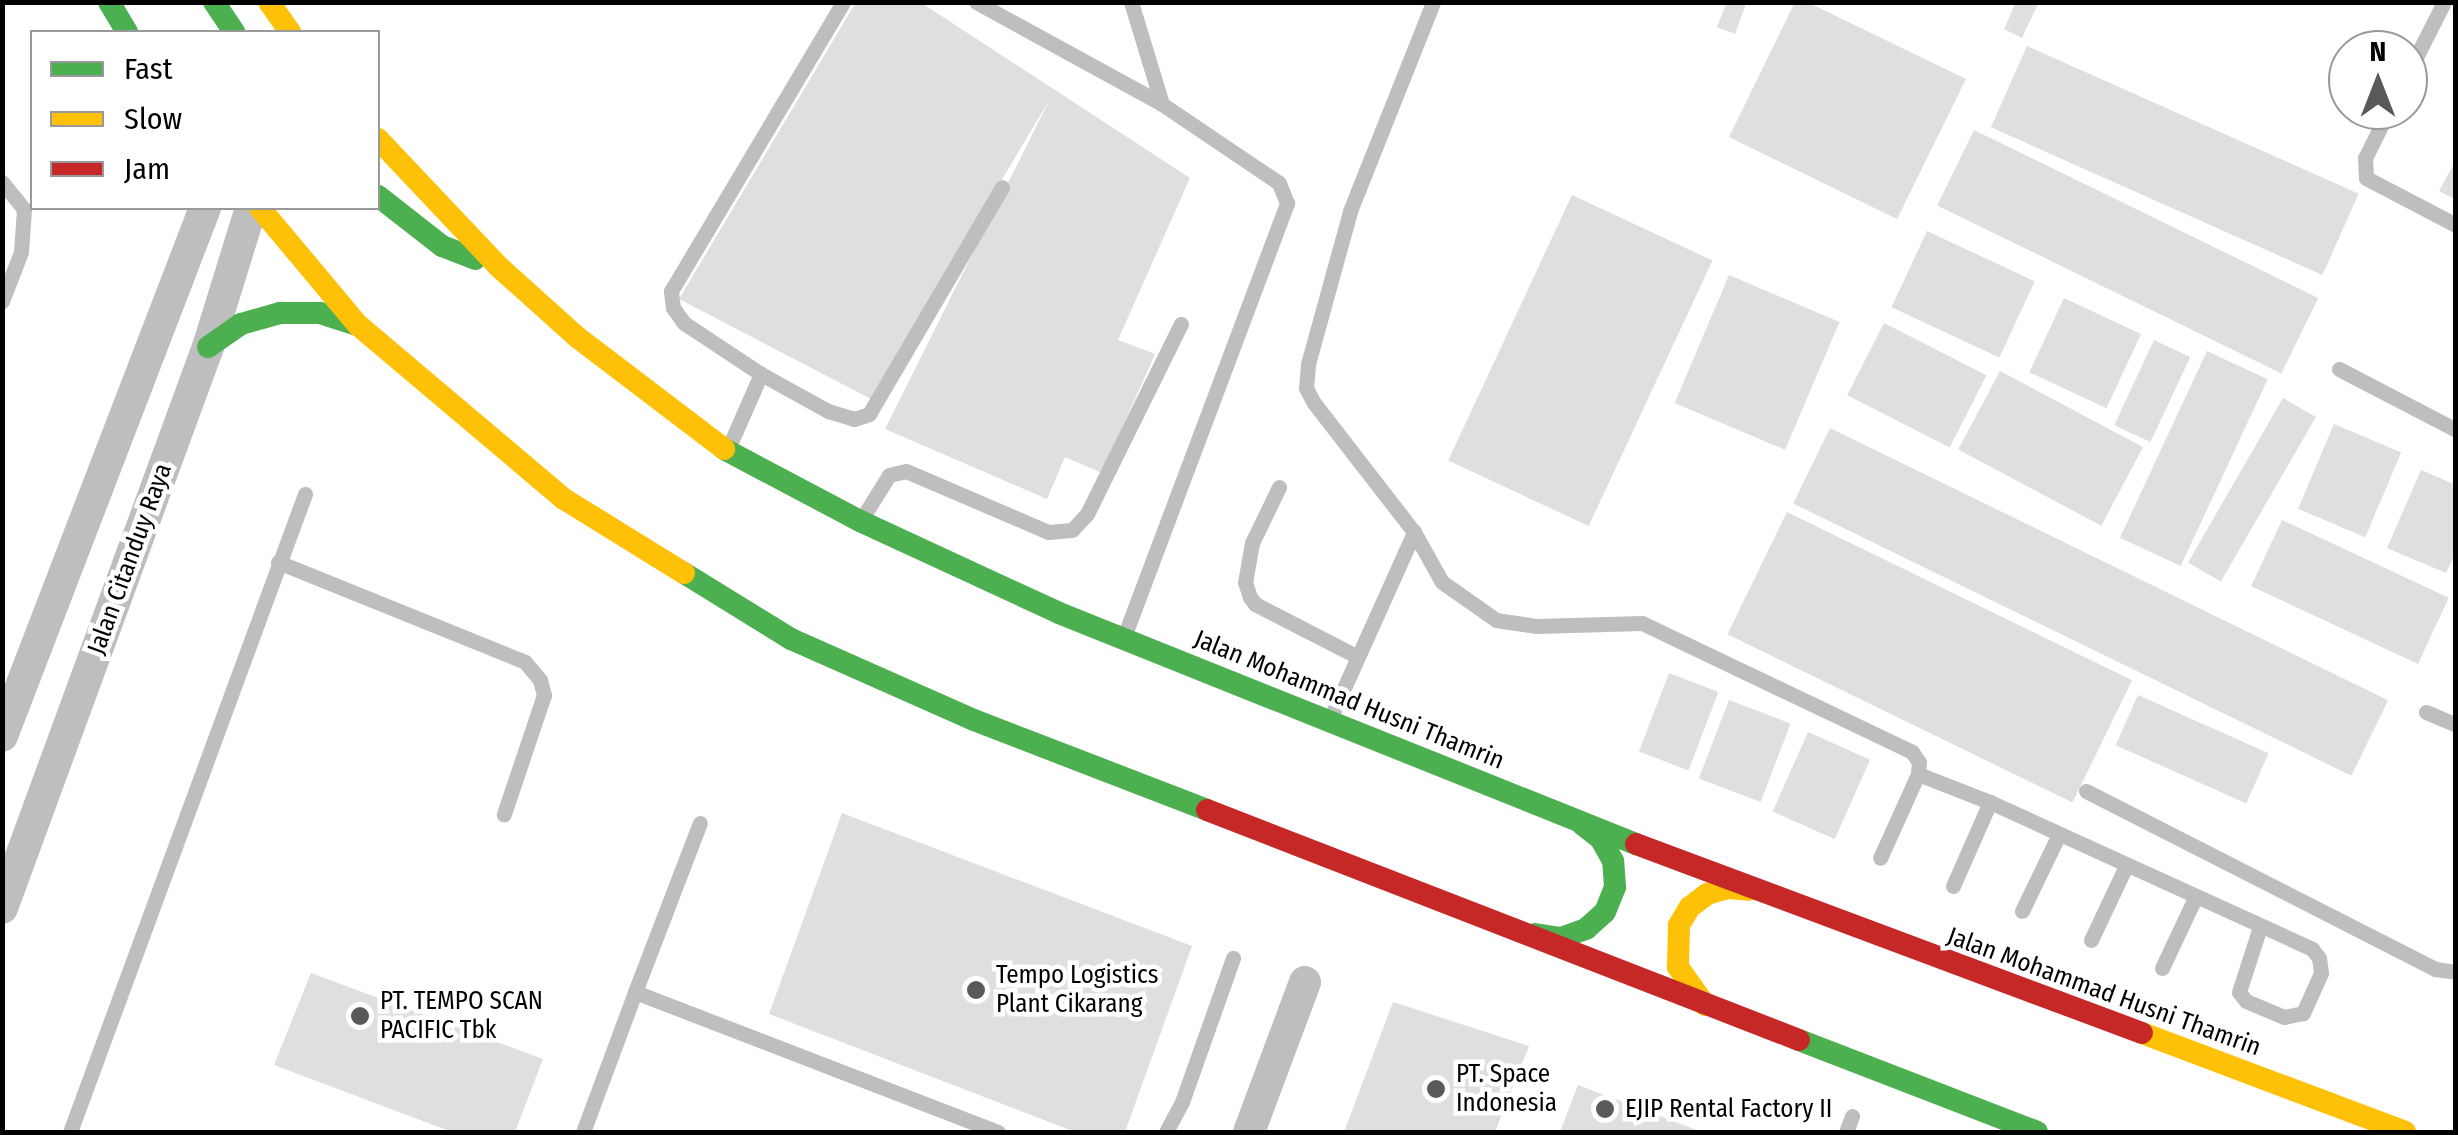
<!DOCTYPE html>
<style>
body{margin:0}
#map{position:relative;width:2458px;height:1135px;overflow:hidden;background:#fff;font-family:"Fira Sans Condensed",sans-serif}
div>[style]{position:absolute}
.building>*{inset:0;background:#dfdfdf;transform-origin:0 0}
.lane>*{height:15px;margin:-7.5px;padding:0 7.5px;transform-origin:7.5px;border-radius:7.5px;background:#bebebe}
.street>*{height:32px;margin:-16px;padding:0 16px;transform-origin:16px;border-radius:16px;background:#bebebe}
.fast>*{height:22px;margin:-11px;padding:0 11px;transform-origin:11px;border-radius:11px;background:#4caf50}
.slow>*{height:22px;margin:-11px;padding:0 11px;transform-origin:11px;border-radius:11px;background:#ffc107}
.jam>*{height:22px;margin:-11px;padding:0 11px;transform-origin:11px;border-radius:11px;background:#c62828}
.dots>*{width:28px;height:28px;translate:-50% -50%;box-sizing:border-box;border:5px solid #fff;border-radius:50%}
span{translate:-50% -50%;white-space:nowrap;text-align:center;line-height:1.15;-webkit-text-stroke:9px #fff;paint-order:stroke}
.street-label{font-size:25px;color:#000}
.poi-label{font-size:25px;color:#000}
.left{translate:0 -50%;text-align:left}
.frame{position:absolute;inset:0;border:5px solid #000;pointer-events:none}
.legend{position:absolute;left:30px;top:30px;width:350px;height:180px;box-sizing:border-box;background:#fff;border:2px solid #999;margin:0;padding:12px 18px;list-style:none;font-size:30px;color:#000}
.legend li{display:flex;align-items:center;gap:20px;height:50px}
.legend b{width:50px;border:2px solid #999}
.north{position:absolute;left:2328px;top:30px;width:100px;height:100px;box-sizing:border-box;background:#fff;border:2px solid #999;border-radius:50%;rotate:0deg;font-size:28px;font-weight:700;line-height:40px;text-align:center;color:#000}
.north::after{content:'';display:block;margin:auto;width:35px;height:45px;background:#595959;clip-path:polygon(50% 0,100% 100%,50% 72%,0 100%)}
</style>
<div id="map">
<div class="building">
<div style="clip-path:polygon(856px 2px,920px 2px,1190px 178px,1118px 340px,1155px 354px,1102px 473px,1065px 457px,1047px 499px,885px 429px,1050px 99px,871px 399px,679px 299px)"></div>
<div style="clip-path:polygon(1727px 2px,1746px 4px,1735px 34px,1717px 27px)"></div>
<div style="clip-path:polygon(1795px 2px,1807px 2px,1966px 79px,1897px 219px,1729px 137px)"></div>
<div style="clip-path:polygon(2016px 2px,2039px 2px,2022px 38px,2004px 29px)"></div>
<div style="left:2027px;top:46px;width:363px;height:89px;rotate:24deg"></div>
<div style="left:1974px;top:130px;width:383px;height:84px;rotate:26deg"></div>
<div style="clip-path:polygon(2456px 160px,2456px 200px,2439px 191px)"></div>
<div style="left:1572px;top:195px;width:155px;height:293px;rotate:25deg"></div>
<div style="left:1927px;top:231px;width:119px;height:84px;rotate:25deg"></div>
<div style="left:1729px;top:275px;width:120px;height:139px;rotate:23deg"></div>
<div style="left:2064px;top:298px;width:85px;height:82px;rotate:25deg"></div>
<div style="left:1884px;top:323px;width:115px;height:81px;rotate:27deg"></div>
<div style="left:2154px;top:340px;width:40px;height:94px;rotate:25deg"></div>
<div style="left:2207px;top:351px;width:67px;height:206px;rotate:25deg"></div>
<div style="left:2000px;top:371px;width:162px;height:89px;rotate:28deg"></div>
<div style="left:2283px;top:398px;width:38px;height:190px;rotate:30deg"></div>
<div style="left:2334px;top:424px;width:73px;height:92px;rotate:23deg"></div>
<div style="left:1830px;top:428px;width:621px;height:84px;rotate:26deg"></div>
<div style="clip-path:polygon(2421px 470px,2456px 485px,2456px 552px,2446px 573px,2387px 548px)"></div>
<div style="left:1787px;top:512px;width:384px;height:136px;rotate:26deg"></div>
<div style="left:2282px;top:520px;width:184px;height:73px;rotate:25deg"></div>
<div style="left:1669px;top:673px;width:53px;height:84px;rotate:21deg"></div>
<div style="left:2138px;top:695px;width:143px;height:55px;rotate:24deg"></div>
<div style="left:1729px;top:700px;width:66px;height:84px;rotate:21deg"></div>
<div style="left:1808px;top:732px;width:68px;height:87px;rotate:24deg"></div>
<div style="clip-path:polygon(842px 813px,1192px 946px,1125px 1132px,1075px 1132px,769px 1014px)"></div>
<div style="clip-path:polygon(311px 973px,543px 1059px,515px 1132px,452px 1132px,274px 1065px)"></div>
<div style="clip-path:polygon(1393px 1002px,1529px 1046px,1495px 1132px,1344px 1132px)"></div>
<div style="clip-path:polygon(1578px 1085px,1702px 1132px,1560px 1132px)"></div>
</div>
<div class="lane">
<div style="left:976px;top:2px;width:212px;rotate:28.7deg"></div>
<div style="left:1162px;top:104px;width:107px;rotate:-106.9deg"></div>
<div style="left:2408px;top:73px;width:80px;rotate:-63.1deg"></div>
<div style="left:2389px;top:110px;width:54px;rotate:116.6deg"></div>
<div style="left:2365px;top:158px;width:20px;rotate:87deg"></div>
<div style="left:2366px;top:178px;width:102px;rotate:27.6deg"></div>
<div style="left:2px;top:182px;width:35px;rotate:51deg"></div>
<div style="left:24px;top:209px;width:43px;rotate:94deg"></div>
<div style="left:21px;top:252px;width:53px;rotate:111.2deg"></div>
<div style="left:2339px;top:369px;width:132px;rotate:27.5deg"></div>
<div style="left:761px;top:374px;width:77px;rotate:28.9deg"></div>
<div style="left:828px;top:411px;width:27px;rotate:17deg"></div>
<div style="left:854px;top:419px;width:16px;rotate:-18deg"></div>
<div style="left:869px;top:414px;width:263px;rotate:-59.6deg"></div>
<div style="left:728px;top:449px;width:82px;rotate:-66.3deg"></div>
<div style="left:761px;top:374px;width:92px;rotate:-146.5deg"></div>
<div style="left:684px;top:323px;width:19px;rotate:-126deg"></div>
<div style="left:673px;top:308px;width:17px;rotate:-97deg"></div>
<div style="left:671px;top:291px;width:336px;rotate:-59.2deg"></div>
<div style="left:1279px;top:487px;width:62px;rotate:115.7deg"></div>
<div style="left:1252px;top:543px;width:40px;rotate:100deg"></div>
<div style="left:1245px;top:582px;width:16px;rotate:72deg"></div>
<div style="left:1250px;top:597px;width:9px;rotate:54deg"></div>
<div style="left:1255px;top:604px;width:114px;rotate:27.2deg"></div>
<div style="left:863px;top:517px;width:49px;rotate:-58.2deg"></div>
<div style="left:889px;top:475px;width:17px;rotate:-13deg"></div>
<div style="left:906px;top:471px;width:155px;rotate:23.2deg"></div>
<div style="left:1048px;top:532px;width:24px;rotate:-5deg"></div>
<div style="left:1072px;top:530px;width:22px;rotate:-47deg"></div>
<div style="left:1087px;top:514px;width:212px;rotate:-63.7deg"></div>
<div style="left:1414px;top:532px;width:57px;rotate:60.8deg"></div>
<div style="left:1442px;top:582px;width:66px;rotate:35.1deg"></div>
<div style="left:1496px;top:620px;width:40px;rotate:8.5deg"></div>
<div style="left:1536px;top:626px;width:106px;rotate:-1.6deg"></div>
<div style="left:1642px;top:623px;width:299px;rotate:25.5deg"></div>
<div style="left:1912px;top:752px;width:12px;rotate:55deg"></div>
<div style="left:1919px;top:762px;width:12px;rotate:95deg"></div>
<div style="left:1918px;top:774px;width:92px;rotate:114.3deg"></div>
<div style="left:278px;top:562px;width:266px;rotate:22deg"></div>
<div style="left:525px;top:662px;width:23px;rotate:50deg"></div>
<div style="left:540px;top:680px;width:16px;rotate:75deg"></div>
<div style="left:544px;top:695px;width:126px;rotate:108.6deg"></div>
<div style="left:1124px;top:637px;width:464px;rotate:-69.4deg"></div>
<div style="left:1287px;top:203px;width:22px;rotate:-112deg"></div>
<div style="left:1279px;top:183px;width:141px;rotate:-146deg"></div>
<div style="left:2426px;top:712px;width:33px;rotate:23deg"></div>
<div style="left:1331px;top:717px;width:203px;rotate:-65.8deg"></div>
<div style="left:1414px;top:532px;width:163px;rotate:-127.8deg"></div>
<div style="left:1314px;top:403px;width:17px;rotate:-118deg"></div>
<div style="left:1306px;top:388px;width:24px;rotate:-85deg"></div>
<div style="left:1308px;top:364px;width:159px;rotate:-74.6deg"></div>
<div style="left:1350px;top:211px;width:225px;rotate:-68.3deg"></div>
<div style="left:1918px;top:774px;width:77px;rotate:21.3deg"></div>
<div style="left:1990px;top:802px;width:354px;rotate:24.5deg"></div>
<div style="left:2312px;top:949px;width:11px;rotate:52deg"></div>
<div style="left:2319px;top:958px;width:15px;rotate:82deg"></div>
<div style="left:2321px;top:973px;width:44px;rotate:114.2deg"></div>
<div style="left:2303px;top:1013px;width:19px;rotate:168deg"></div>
<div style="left:2284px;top:1017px;width:41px;rotate:-157.2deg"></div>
<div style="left:2246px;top:1001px;width:11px;rotate:-128deg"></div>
<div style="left:2239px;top:992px;width:68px;rotate:-72.1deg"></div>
<div style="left:2086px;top:791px;width:392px;rotate:27deg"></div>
<div style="left:2435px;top:969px;width:21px;rotate:8deg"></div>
<div style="left:1953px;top:886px;width:92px;rotate:-66.2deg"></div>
<div style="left:2022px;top:911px;width:85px;rotate:-64.3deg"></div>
<div style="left:2091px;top:940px;width:82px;rotate:-64.7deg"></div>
<div style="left:2162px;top:968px;width:77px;rotate:-64.8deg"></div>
<div style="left:635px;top:992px;width:181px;rotate:-69deg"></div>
<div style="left:70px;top:1132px;width:680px;rotate:-69.78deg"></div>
<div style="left:583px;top:1132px;width:149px;rotate:-69.6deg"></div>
<div style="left:635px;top:992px;width:389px;rotate:21.1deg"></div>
<div style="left:1166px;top:1132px;width:34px;rotate:-62deg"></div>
<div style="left:1182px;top:1102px;width:153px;rotate:-70.5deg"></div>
<div style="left:1846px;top:1132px;width:17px;rotate:-69deg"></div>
</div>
<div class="street">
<div style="left:2px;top:736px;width:566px;rotate:-68.97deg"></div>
<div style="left:2px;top:908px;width:598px;rotate:-69.84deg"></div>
<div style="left:208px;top:347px;width:145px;rotate:-72.8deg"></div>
<div style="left:1249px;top:1132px;width:160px;rotate:-69.5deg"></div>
</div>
<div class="fast">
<div style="left:109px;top:2px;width:35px;rotate:59deg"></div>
<div style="left:214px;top:2px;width:36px;rotate:56deg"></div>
<div style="left:378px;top:196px;width:81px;rotate:38deg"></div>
<div style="left:442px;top:246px;width:36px;rotate:21deg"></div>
<div style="left:208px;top:347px;width:40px;rotate:-34.9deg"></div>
<div style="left:241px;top:324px;width:41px;rotate:-15.8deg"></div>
<div style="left:280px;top:313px;width:40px"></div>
<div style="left:320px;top:313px;width:40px;rotate:18deg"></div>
<div style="left:724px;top:449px;width:154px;rotate:27.9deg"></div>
<div style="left:860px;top:521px;width:219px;rotate:24.8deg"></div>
<div style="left:1059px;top:613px;width:622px;rotate:21.82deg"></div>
<div style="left:684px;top:573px;width:126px;rotate:31.7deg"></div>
<div style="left:791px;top:639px;width:200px;rotate:23.9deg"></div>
<div style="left:974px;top:720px;width:250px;rotate:21.1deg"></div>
<div style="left:1535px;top:934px;width:26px;rotate:9deg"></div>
<div style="left:1561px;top:938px;width:27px;rotate:-20deg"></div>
<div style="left:1586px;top:929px;width:25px;rotate:-42deg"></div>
<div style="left:1605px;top:912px;width:27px;rotate:-68deg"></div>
<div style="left:1615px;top:887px;width:26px;rotate:-94deg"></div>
<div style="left:1613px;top:861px;width:25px;rotate:-119deg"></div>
<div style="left:1601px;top:839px;width:24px;rotate:-142deg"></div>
<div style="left:1799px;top:1040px;width:255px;rotate:21.1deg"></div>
</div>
<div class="slow">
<div style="left:269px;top:2px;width:37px;rotate:55deg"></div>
<div style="left:378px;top:139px;width:176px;rotate:46.6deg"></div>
<div style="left:499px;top:267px;width:105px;rotate:41.9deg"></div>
<div style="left:577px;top:337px;width:185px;rotate:37.3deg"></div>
<div style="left:260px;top:208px;width:153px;rotate:50.1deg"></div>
<div style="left:358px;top:325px;width:270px;rotate:40.2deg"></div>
<div style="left:564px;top:499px;width:141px;rotate:31.7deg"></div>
<div style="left:1705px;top:1005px;width:47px;rotate:-125.4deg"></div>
<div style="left:1678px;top:967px;width:42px;rotate:-88.6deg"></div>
<div style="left:1679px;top:925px;width:21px;rotate:-59deg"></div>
<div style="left:1690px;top:907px;width:21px;rotate:-37deg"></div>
<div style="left:1707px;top:894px;width:22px;rotate:-16deg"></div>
<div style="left:1728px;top:888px;width:21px;rotate:5deg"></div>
<div style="left:2142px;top:1033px;width:281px;rotate:20.6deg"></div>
</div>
<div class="jam">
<div style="left:1207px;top:810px;width:635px;rotate:21.23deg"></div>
<div style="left:1636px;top:844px;width:540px;rotate:20.48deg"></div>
</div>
<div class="dots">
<div style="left:976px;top:990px;background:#595959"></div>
<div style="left:360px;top:1016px;background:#595959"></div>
<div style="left:1436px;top:1089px;background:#595959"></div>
<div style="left:1605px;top:1109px;background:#595959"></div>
</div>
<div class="street-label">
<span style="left:130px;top:559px;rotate:-70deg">Jalan Citanduy Raya</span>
<span style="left:1349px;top:700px;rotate:22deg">Jalan Mohammad Husni Thamrin</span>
<span style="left:2104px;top:992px;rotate:20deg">Jalan Mohammad Husni Thamrin</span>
</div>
<div class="poi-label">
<span class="left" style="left:996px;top:990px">Tempo Logistics<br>Plant Cikarang</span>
<span class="left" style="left:380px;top:1016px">PT. TEMPO SCAN<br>PACIFIC Tbk</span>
<span class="left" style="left:1456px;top:1089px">PT. Space<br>Indonesia</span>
<span class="left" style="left:1625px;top:1109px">EJIP Rental Factory II</span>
</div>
<div class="frame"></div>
<ul class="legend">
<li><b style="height:12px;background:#4caf50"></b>Fast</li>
<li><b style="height:12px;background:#ffc107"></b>Slow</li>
<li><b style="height:12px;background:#c62828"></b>Jam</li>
</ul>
<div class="north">N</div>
</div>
